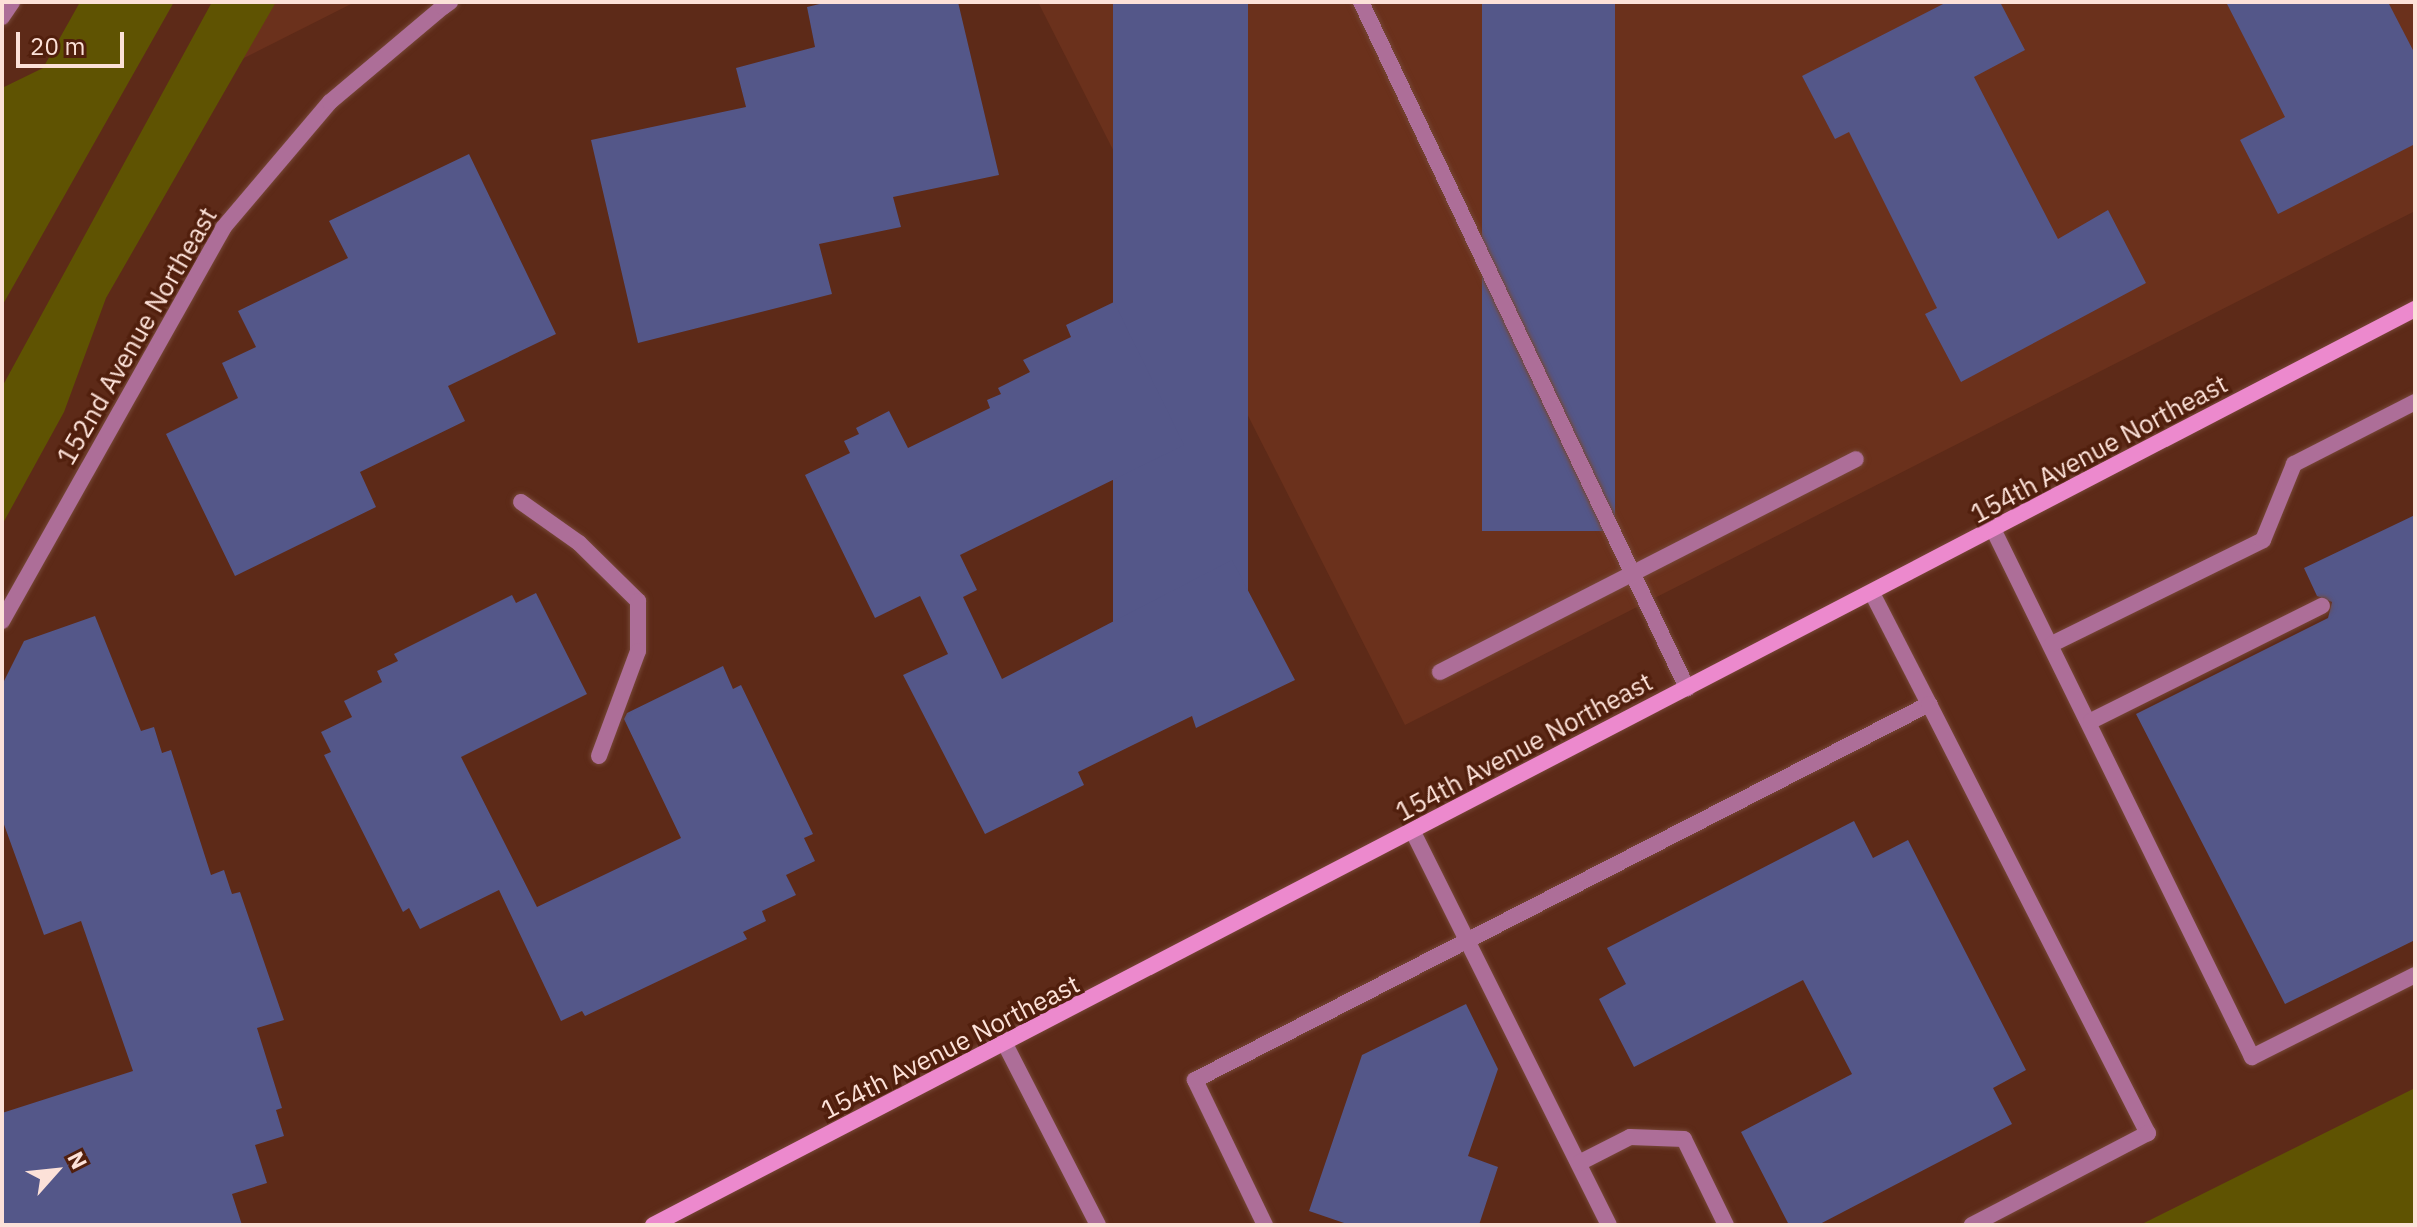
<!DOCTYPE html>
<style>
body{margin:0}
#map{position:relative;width:2417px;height:1227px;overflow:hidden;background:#5d2a18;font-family:"IBM Plex Sans",sans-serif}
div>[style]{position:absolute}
.built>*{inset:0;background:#6b311c}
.green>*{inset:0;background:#5f5302}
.building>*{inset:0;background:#545789;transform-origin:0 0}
.roads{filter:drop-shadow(0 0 2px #764737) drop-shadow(0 0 2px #764737)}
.service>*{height:16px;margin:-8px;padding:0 8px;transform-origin:8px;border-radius:8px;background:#ad6e98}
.minor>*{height:16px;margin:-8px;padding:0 8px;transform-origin:8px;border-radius:8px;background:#ad6e98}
.tertiary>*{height:16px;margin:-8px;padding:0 8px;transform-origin:8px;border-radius:8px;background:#ad6e98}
.secondary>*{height:16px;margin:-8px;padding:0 8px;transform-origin:8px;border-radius:8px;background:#ec89cd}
span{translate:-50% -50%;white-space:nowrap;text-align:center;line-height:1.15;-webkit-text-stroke:7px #511f0d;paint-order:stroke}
.street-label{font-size:26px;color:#fce1d8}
.frame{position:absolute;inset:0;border:4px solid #fce1d8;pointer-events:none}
.north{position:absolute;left:16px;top:1131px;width:80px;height:80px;-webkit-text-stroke:6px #511f0d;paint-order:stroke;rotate:63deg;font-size:22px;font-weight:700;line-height:32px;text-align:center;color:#fce1d8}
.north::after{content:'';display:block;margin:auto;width:28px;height:36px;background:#fce1d8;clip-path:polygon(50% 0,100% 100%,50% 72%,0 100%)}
.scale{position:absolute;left:16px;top:32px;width:108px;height:36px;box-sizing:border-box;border:4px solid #fce1d8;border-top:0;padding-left:10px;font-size:24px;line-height:28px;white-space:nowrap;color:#fce1d8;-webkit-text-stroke:6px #511f0d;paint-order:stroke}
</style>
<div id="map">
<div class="built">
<div style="clip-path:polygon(266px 2px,355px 2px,234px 63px)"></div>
<div style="clip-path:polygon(1038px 2px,2415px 2px,2415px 211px,1405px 725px)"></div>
</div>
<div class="green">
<div style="clip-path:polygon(80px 2px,174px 2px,2px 306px,2px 88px,43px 68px)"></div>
<div style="clip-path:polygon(212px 2px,276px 2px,106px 298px,64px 412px,2px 525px,2px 387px)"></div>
<div style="clip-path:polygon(2415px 1088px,2415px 1225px,2140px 1225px)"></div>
</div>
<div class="building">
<div style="clip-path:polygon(828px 2px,958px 2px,999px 175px,893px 197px,901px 227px,819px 244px,832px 294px,638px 343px,591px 140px,746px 107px,736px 68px,815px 47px,807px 7px)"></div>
<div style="left:1113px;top:2px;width:135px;height:698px"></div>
<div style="left:1482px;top:2px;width:133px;height:529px"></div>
<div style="clip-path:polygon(1947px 2px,2000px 2px,2025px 50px,1974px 77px,2058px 239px,2108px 210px,2146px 283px,1961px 382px,1925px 314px,1937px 308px,1849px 132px,1835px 139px,1802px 76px)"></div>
<div style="clip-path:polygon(2226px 2px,2388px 2px,2415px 54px,2415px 144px,2278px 214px,2240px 140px,2285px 117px)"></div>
<div style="clip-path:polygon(469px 154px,556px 334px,448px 386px,465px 421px,360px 472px,376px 507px,235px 576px,166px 434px,238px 398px,222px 363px,256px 347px,238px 311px,348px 258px,329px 221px)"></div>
<div style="clip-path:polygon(1114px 302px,1184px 445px,960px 555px,977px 590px,963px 597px,1002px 679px,1232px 560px,1295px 680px,1196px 728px,1192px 716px,1078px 772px,1084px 785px,985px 834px,903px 675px,948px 654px,920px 596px,875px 618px,805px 475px,850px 453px,844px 441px,859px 434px,856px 428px,889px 411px,908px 448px,990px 408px,987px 400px,1001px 394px,998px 388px,1030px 372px,1023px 360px,1071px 337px,1066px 325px)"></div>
<div style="clip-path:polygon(2415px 515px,2415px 940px,2285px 1004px,2136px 714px,2328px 618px,2332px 602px,2317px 596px,2304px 568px)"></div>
<div style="clip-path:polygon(536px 593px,587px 694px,461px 757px,537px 907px,681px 838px,624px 719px,627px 713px,723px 666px,733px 689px,741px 685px,813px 834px,804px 838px,815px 861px,786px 875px,796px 895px,762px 911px,766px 921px,743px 932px,747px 939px,585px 1016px,582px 1011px,561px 1021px,499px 890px,420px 929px,409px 908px,403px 912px,324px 755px,331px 752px,321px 732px,352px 717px,344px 701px,382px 682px,377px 671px,398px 661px,394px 654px,512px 595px,516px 603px)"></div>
<div style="clip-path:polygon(95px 616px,141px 731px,154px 727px,162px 753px,171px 750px,211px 875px,224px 870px,232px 894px,240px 892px,284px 1020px,257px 1028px,282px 1108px,276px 1110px,284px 1136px,255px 1145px,267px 1183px,232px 1194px,242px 1225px,2px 1225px,2px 1113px,133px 1071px,81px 921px,44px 935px,2px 819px,2px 685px,24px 641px)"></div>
<div style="clip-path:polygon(1854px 821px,1873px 858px,1908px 840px,2026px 1070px,1993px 1088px,2012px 1124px,1818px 1225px,1789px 1225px,1741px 1132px,1852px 1074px,1803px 980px,1634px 1067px,1599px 999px,1626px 984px,1607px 948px)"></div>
<div style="clip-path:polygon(1466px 1004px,1498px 1069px,1468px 1156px,1498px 1167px,1479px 1225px,1350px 1225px,1309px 1211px,1362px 1055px)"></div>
</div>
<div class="roads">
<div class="service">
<div style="left:1361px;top:2px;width:760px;rotate:64.58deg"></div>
<div style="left:521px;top:502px;width:71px;rotate:35.3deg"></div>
<div style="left:579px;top:543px;width:83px;rotate:44.5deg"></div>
<div style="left:638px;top:601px;width:50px;rotate:90deg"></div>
<div style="left:638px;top:651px;width:112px;rotate:110.4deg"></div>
<div style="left:1994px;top:531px;width:586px;rotate:63.87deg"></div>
<div style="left:2252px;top:1057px;width:182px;rotate:-26.7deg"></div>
<div style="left:1873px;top:595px;width:123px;rotate:62.8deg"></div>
<div style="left:2px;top:621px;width:451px;rotate:-60.6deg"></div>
<div style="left:223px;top:228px;width:165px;rotate:-49.7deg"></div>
<div style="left:330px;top:102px;width:148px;rotate:-40.1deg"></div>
<div style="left:2052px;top:644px;width:235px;rotate:-26.2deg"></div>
<div style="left:2263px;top:540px;width:82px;rotate:-67.8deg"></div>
<div style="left:2294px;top:464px;width:136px;rotate:-27.1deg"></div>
<div style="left:1440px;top:672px;width:467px;rotate:-27.1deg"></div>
<div style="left:2091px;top:721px;width:258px;rotate:-26.5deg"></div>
<div style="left:1413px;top:832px;width:439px;rotate:63.5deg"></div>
<div style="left:1579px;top:1163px;width:57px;rotate:-27deg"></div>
<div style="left:1630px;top:1137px;width:54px;rotate:2.1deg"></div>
<div style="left:1684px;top:1139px;width:96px;rotate:64deg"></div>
<div style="left:1265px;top:1225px;width:161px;rotate:-115.8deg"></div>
<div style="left:1195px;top:1080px;width:825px;rotate:-27.12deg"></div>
<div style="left:1929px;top:704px;width:482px;rotate:63deg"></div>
<div style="left:2148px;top:1133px;width:199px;rotate:152.4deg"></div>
</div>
<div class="minor">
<div style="left:443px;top:7px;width:9px;rotate:-36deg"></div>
</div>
<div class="tertiary">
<div style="left:2px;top:17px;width:18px;rotate:-56deg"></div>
<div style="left:1006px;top:1046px;width:201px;rotate:62.8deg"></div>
</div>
<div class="secondary">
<div style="left:653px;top:1225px;width:1986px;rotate:-27.47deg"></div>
</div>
</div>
<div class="street-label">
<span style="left:137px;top:336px;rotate:-60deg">152nd Avenue Northeast</span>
<span style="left:2099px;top:449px;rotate:-28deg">154th Avenue Northeast</span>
<span style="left:1524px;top:747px;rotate:-28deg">154th Avenue Northeast</span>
<span style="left:950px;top:1047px;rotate:-27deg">154th Avenue Northeast</span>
</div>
<div class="frame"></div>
<div class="north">N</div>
<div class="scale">20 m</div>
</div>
